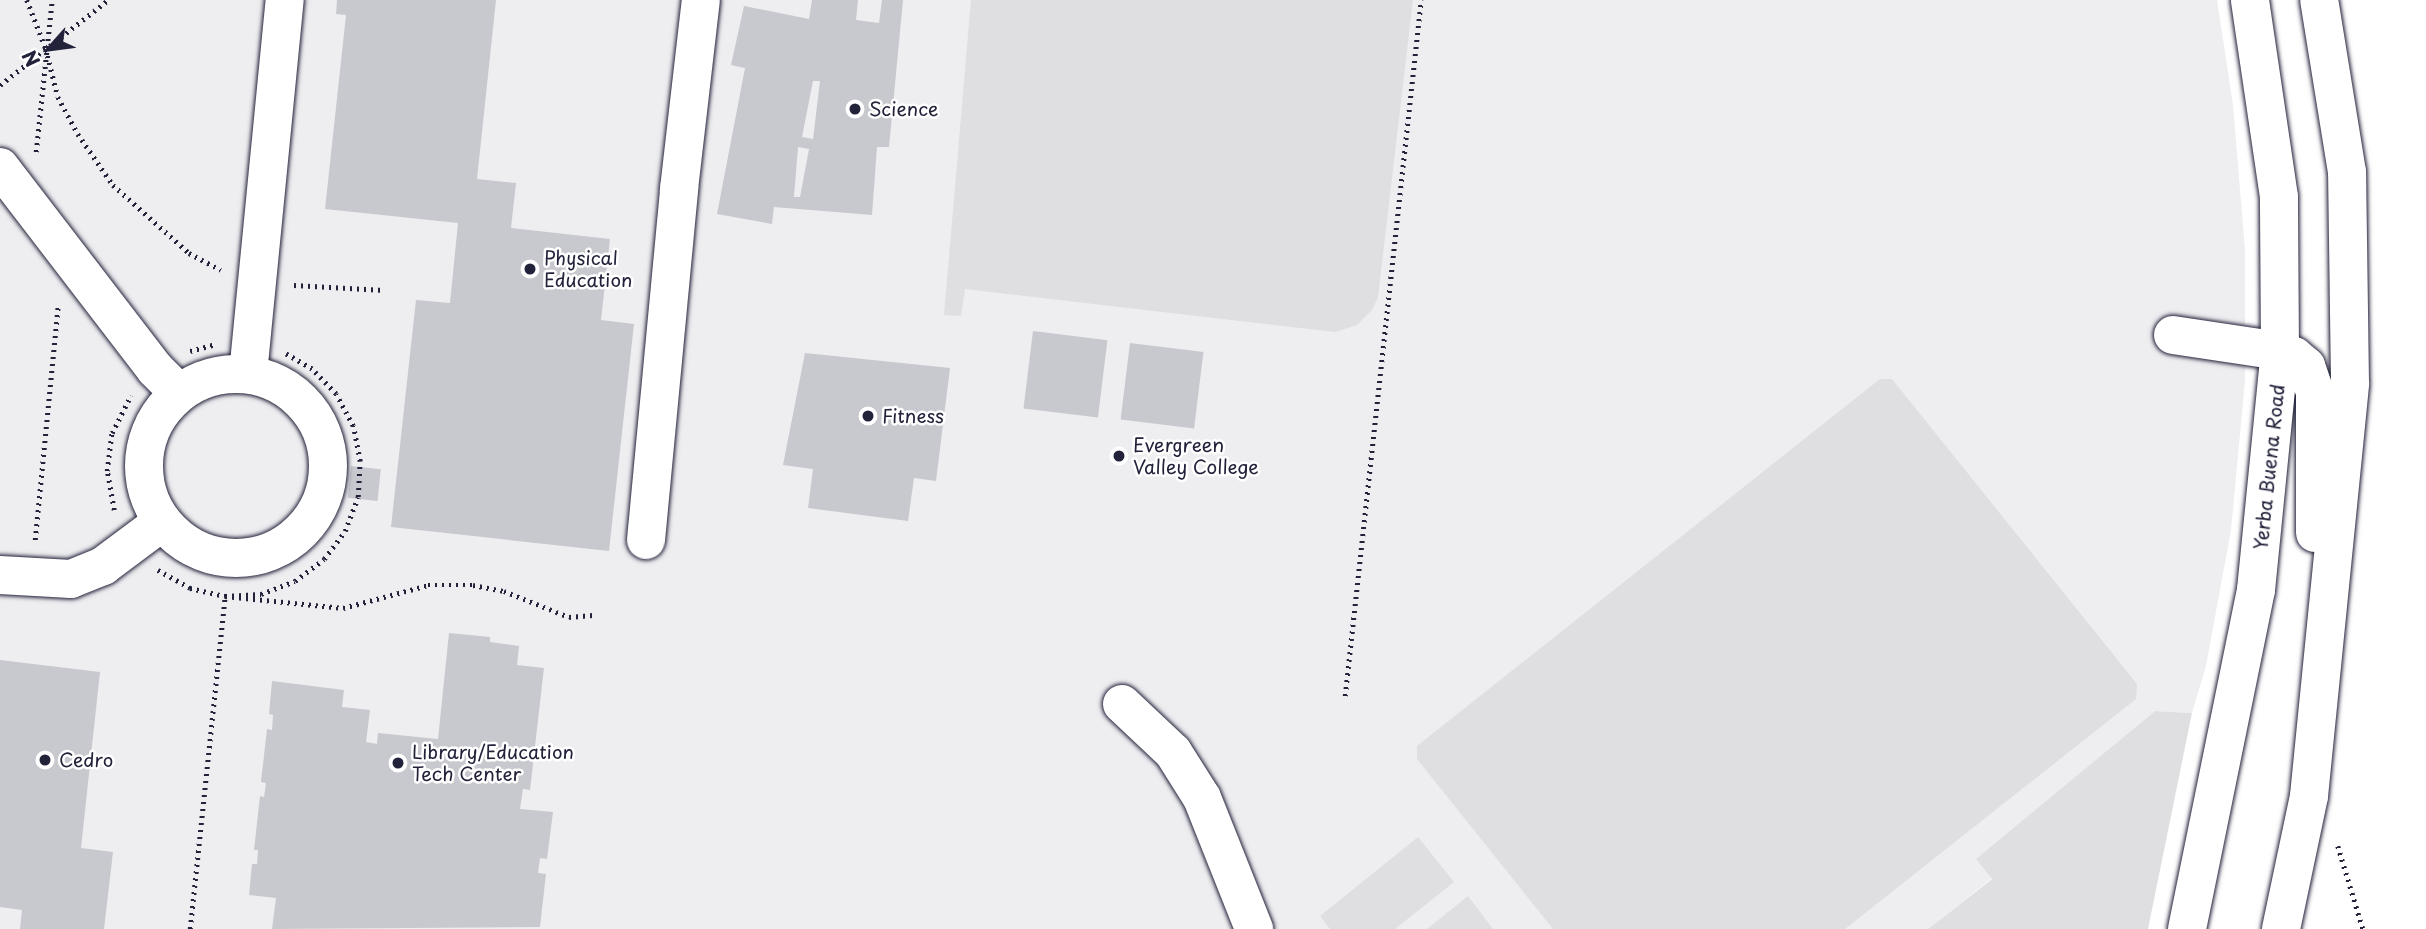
<!DOCTYPE html>
<style>
body{margin:0}
#map{position:relative;width:2426px;height:929px;overflow:hidden;background:#fff;font-family:"Playpen Sans",sans-serif}
div>[style]{position:absolute}
.built>*{inset:0;background:#eeeef1}
.green>*{inset:0;background:#dfdfe2}
.building>*{inset:0;background:#c8c8cf;transform-origin:0 0}
.path>*{height:4.5px;margin-top:-2.25px;transform-origin:0;background:repeating-linear-gradient(90deg,#22223b 0 2px,transparent 0 7px)}
.roads{filter:drop-shadow(0 0 2px #22223b) drop-shadow(0 0 2px #22223b)}
.minor>*{height:38px;margin:-19px;padding:0 19px;transform-origin:19px;border-radius:19px;background:#fff}
.minor>.ring{margin:-19px;padding:0;box-sizing:content-box;background:none;border:38px solid #fff;border-radius:50%}
.dots>*{width:19px;height:19px;translate:-50% -50%;box-sizing:border-box;border:4px solid #fff;border-radius:50%}
span{translate:-50% -50%;white-space:nowrap;text-align:center;line-height:1.15;-webkit-text-stroke:5px #fff;paint-order:stroke}
.poi-label{font-size:19px;color:#22223b}
.left{translate:0 -50%;text-align:left}
.street-label{font-size:19px;color:#22223b}
.north{position:absolute;left:14px;top:14px;width:70px;height:70px;-webkit-text-stroke:5px #fff;paint-order:stroke;rotate:242deg;font-size:19px;font-weight:700;line-height:28px;text-align:center;color:#22223b}
.north::after{content:'';display:block;margin:auto;width:24px;height:32px;background:#22223b;clip-path:polygon(50% 0,100% 100%,50% 72%,0 100%)}
</style>
<div id="map">
<div class="built">
<div style="clip-path:polygon(0 0,2217px 0,2233px 105px,2245px 250px,2245px 381px,2231px 530px,2206px 666px,2192px 713px,2155px 711px,1977px 859px,1992px 878px,1928px 929px,0 929px)"></div>
</div>
<div class="green">
<div style="clip-path:polygon(971px 0,1413px 0,1378px 297px,1372px 310px,1357px 325px,1335px 332px,965px 289px,961px 316px,944px 315px)"></div>
<div style="clip-path:polygon(1880px 379px,1892px 379px,2137px 684px,2136px 699px,1845px 929px,1553px 929px,1417px 759px,1417px 746px)"></div>
<div style="clip-path:polygon(2155px 711px,2192px 713px,2148px 929px,1928px 929px,1992px 879px,1976px 859px)"></div>
<div style="clip-path:polygon(1418px 837px,1454px 882px,1395px 929px,1330px 929px,1320px 916px)"></div>
<div style="clip-path:polygon(1468px 896px,1493px 929px,1427px 929px)"></div>
</div>
<div class="building">
<div style="clip-path:polygon(337px 0,496px 0,477px 179px,516px 183px,511px 228px,610px 239px,601px 320px,634px 324px,609px 551px,391px 527px,416px 300px,450px 303px,458px 223px,325px 209px,346px 15px,336px 14px)"></div>
<div style="clip-path:polygon(evenodd,812px 0,858px 0,856px 20px,879px 23px,882px 0,903px 0,889px 147px,877px 147px,872px 215px,774px 207px,772px 224px,717px 214px,745px 68px,731px 65px,744px 6px,809px 19px,812px 0,813px 81px,820px 81px,813px 139px,802px 137px,813px 81px,812px 0,798px 147px,809px 149px,800px 197px,794px 197px,798px 147px)"></div>
<div style="left:1033px;top:331px;width:75px;height:78px;rotate:7deg"></div>
<div style="left:1130px;top:343px;width:74px;height:77px;rotate:7deg"></div>
<div style="clip-path:polygon(805px 353px,950px 368px,936px 481px,914px 478px,908px 521px,808px 508px,813px 469px,783px 465px)"></div>
<div style="left:351px;top:466px;width:30px;height:32px;rotate:6deg"></div>
<div style="clip-path:polygon(449px 633px,490px 637px,490px 642px,519px 646px,517px 665px,544px 668px,530px 790px,523px 789px,520px 809px,553px 812px,547px 859px,540px 858px,538px 873px,546px 874px,540px 927px,272px 929px,276px 898px,249px 895px,252px 864px,257px 864px,258px 850px,254px 850px,260px 796px,264px 797px,266px 783px,261px 782px,267px 729px,272px 730px,273px 715px,269px 714px,272px 681px,344px 690px,342px 707px,370px 710px,366px 742px,377px 744px,378px 733px,438px 739px)"></div>
<div style="clip-path:polygon(0 660px,100px 672px,81px 848px,113px 852px,104px 929px,20px 929px,22px 910px,0 907px)"></div>
</div>
<div class="path">
<div style="left:27px;top:0;width:53px;rotate:68.8deg"></div>
<div style="left:46px;top:49px;width:49px;rotate:76deg"></div>
<div style="left:58px;top:97px;width:42px;rotate:61.6deg"></div>
<div style="left:78px;top:134px;width:62px;rotate:55.5deg"></div>
<div style="left:113px;top:185px;width:102px;rotate:41.8deg"></div>
<div style="left:189px;top:253px;width:36px;rotate:28deg"></div>
<div style="left:0;top:85px;width:137px;rotate:-38.2deg"></div>
<div style="left:36px;top:152px;width:153px;rotate:-84deg"></div>
<div style="left:294px;top:285px;width:90px;rotate:3.2deg"></div>
<div style="left:190px;top:351px;width:27px;rotate:-15deg"></div>
<div style="left:114px;top:510px;width:40px;rotate:-100deg"></div>
<div style="left:107px;top:471px;width:38px;rotate:-83deg"></div>
<div style="left:112px;top:433px;width:42px;rotate:-63.4deg"></div>
<div style="left:35px;top:540px;width:236px;rotate:-84.4deg"></div>
<div style="left:158px;top:570px;width:37px;rotate:29deg"></div>
<div style="left:190px;top:588px;width:36px;rotate:13deg"></div>
<div style="left:225px;top:596px;width:119px;rotate:5.8deg"></div>
<div style="left:343px;top:608px;width:88px;rotate:-15.1deg"></div>
<div style="left:428px;top:585px;width:45px"></div>
<div style="left:473px;top:585px;width:32px;rotate:11deg"></div>
<div style="left:504px;top:591px;width:70px;rotate:21.8deg"></div>
<div style="left:569px;top:617px;width:24px;rotate:-5deg"></div>
<div style="left:225px;top:596px;width:36px;rotate:-3deg"></div>
<div style="left:261px;top:594px;width:36px;rotate:-21deg"></div>
<div style="left:295px;top:581px;width:36px;rotate:-37deg"></div>
<div style="left:324px;top:559px;width:35px;rotate:-53deg"></div>
<div style="left:345px;top:531px;width:36px;rotate:-69deg"></div>
<div style="left:358px;top:497px;width:36px;rotate:-87deg"></div>
<div style="left:360px;top:461px;width:36px;rotate:-101deg"></div>
<div style="left:353px;top:426px;width:36px;rotate:-118deg"></div>
<div style="left:336px;top:394px;width:35px;rotate:-134deg"></div>
<div style="left:312px;top:369px;width:30px;rotate:-150deg"></div>
<div style="left:1345px;top:696px;width:700px;rotate:-83.77deg"></div>
<div style="left:2338px;top:846px;width:87px;rotate:73.2deg"></div>
<div style="left:190px;top:929px;width:335px;rotate:-84deg"></div>
</div>
<div class="roads">
<div class="minor">
<div style="left:0;top:167px;width:255px;rotate:52.5deg"></div>
<div style="left:155px;top:369px;width:34px;rotate:45deg"></div>
<div style="left:2173px;top:335px;width:108px;rotate:8.5deg"></div>
<div style="left:2280px;top:351px;width:15px;rotate:20deg"></div>
<div style="left:2294px;top:356px;width:16px;rotate:40deg"></div>
<div style="left:2306px;top:366px;width:28px;rotate:71deg"></div>
<div style="left:2315px;top:392px;width:141px;rotate:90deg"></div>
<div class="ring" style="left:144px;top:374px;width:146px;height:146px"></div>
<div style="left:248px;top:374px;width:376px;rotate:-84.4deg"></div>
<div style="left:646px;top:540px;width:353px;rotate:-84.6deg"></div>
<div style="left:679px;top:189px;width:190px;rotate:-83.4deg"></div>
<div style="left:0;top:575px;width:71px;rotate:3.2deg"></div>
<div style="left:71px;top:579px;width:35px;rotate:-22deg"></div>
<div style="left:103px;top:566px;width:74px;rotate:-36.7deg"></div>
<div style="left:1122px;top:704px;width:70px;rotate:43.3deg"></div>
<div style="left:1173px;top:752px;width:54px;rotate:57.8deg"></div>
<div style="left:1202px;top:798px;width:141px;rotate:68.3deg"></div>
<div style="left:2187px;top:929px;width:346px;rotate:-78.5deg"></div>
<div style="left:2256px;top:590px;width:240px;rotate:-84.3deg"></div>
<div style="left:2280px;top:351px;width:154px;rotate:-90.4deg"></div>
<div style="left:2279px;top:197px;width:199px;rotate:-98.4deg"></div>
<div style="left:2281px;top:929px;width:136px;rotate:-78.1deg"></div>
<div style="left:2309px;top:796px;width:415px;rotate:-84.3deg"></div>
<div style="left:2350px;top:383px;width:211px;rotate:-90.8deg"></div>
<div style="left:2347px;top:172px;width:174px;rotate:-99.2deg"></div>
</div>
</div>
<div class="dots">
<div style="left:855px;top:109px;background:#22223b"></div>
<div style="left:530px;top:269px;background:#22223b"></div>
<div style="left:868px;top:416px;background:#22223b"></div>
<div style="left:1119px;top:456px;background:#22223b"></div>
<div style="left:45px;top:760px;background:#22223b"></div>
<div style="left:398px;top:763px;background:#22223b"></div>
</div>
<div class="poi-label">
<span class="left" style="left:869px;top:109px">Science</span>
<span class="left" style="left:544px;top:269px">Physical<br>Education</span>
<span class="left" style="left:882px;top:416px">Fitness</span>
<span class="left" style="left:1133px;top:456px">Evergreen<br>Valley College</span>
<span class="left" style="left:412px;top:763px">Library/Education<br>Tech Center</span>
<span class="left" style="left:59px;top:760px">Cedro</span>
</div>
<div class="street-label">
<span style="left:2269px;top:467px;rotate:-84deg">Yerba Buena Road</span>
</div>
<div class="north">N</div>
</div>
